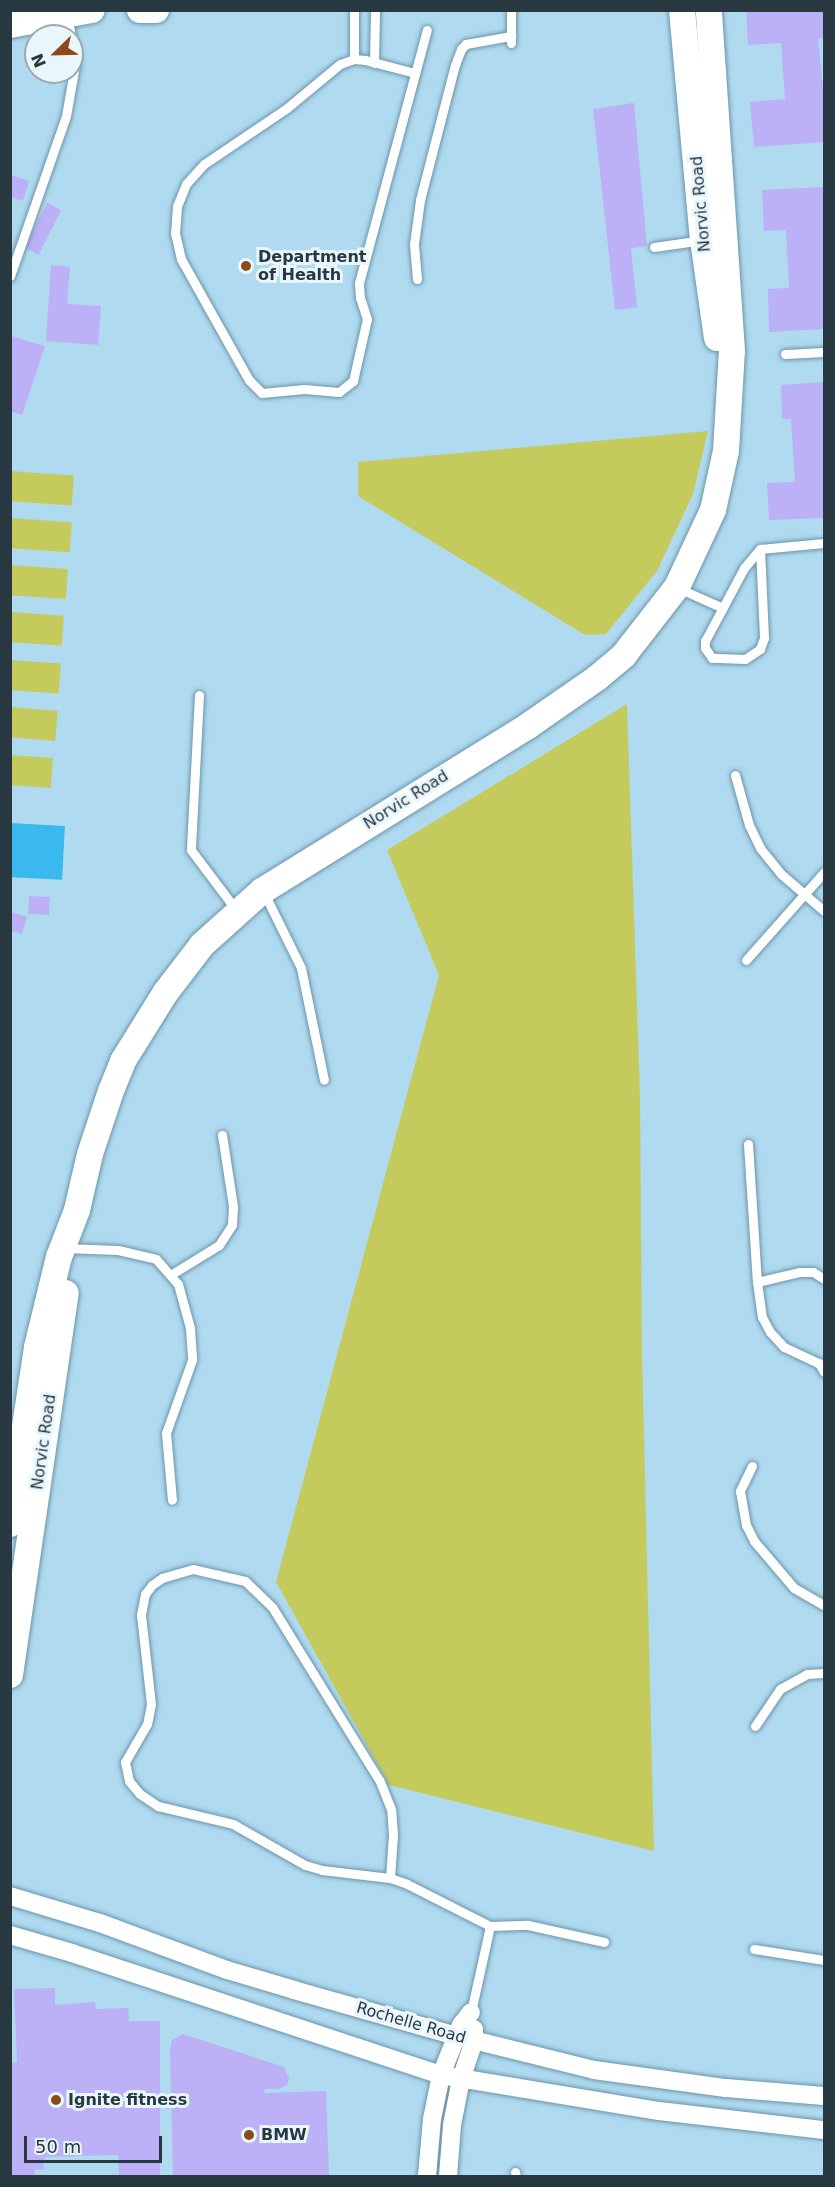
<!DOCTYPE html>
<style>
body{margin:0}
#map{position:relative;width:835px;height:2187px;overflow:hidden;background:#afdaf0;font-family:"DejaVu Sans",sans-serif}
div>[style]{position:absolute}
.green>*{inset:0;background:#c5ca5d;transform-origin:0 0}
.water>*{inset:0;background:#3ab9ef;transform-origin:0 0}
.building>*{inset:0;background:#bcb0f7;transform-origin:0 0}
.roads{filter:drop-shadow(0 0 2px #6d95aa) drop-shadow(0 0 2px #6d95aa)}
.lane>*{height:9px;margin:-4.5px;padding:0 4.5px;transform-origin:4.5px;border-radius:4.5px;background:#fff}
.street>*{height:18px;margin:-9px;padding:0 9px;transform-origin:9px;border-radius:9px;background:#fff}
.secondary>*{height:26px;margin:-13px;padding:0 13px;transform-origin:13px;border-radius:13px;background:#fff}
.dots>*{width:16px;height:16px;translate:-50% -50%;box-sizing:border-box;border:3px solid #e9f6fc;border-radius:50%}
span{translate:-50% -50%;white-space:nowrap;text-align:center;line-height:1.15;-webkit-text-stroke:6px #e9f6fc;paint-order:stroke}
.street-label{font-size:16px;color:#273841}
.poi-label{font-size:16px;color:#273841;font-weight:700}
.left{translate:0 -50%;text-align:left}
.frame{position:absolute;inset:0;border:12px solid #273841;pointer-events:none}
.north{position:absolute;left:24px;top:24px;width:60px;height:60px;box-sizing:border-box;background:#e9f6fc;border:2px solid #9baab1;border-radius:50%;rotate:247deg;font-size:16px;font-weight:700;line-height:24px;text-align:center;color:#273841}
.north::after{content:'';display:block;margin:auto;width:21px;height:27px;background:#8d491b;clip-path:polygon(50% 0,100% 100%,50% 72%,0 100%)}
.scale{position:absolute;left:24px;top:2136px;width:138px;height:27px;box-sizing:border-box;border:3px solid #273841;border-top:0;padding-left:8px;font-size:18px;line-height:21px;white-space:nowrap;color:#273841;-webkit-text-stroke:4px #e9f6fc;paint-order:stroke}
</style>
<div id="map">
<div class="green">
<div style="clip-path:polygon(708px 431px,693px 494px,657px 571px,606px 634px,585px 635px,358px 496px,358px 462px)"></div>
<div style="left:10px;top:471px;width:64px;height:30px;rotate:4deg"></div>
<div style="left:10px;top:518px;width:62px;height:30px;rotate:4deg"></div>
<div style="left:10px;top:565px;width:58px;height:30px;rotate:4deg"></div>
<div style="left:11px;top:612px;width:53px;height:30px;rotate:4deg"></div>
<div style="left:10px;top:660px;width:51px;height:30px;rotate:4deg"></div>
<div style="clip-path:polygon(627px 704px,640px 1097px,642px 1354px,654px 1851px,389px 1785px,276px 1582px,439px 975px,387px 850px)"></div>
<div style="left:11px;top:707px;width:47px;height:30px;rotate:5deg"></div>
<div style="left:10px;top:755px;width:43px;height:30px;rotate:4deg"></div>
</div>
<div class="water">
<div style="left:10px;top:823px;width:55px;height:54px;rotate:3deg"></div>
</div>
<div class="building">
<div style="clip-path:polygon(746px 10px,824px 10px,824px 38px,818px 39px,824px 98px,824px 142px,754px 147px,750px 102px,785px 99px,781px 43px,748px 45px)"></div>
<div style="clip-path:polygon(634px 103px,647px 246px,631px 248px,637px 307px,615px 310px,593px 109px)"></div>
<div style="clip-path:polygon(10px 175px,29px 181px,23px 201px,10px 197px)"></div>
<div style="clip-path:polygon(824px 187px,824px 329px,769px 332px,768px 289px,789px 288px,786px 230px,764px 231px,762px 190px)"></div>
<div style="left:47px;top:203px;width:16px;height:50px;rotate:27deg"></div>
<div style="clip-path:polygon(51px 265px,70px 267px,67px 304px,101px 306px,98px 345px,46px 341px)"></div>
<div style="clip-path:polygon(10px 336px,45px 346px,22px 415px,10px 411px)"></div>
<div style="clip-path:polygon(824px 382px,824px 518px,769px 520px,767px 483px,795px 482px,791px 419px,782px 419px,781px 385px)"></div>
<div style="left:29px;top:896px;width:21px;height:18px;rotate:3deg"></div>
<div style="clip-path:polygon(10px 912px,27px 917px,22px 934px,10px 930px)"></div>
<div style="clip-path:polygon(55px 1988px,55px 2005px,95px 2002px,96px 2009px,128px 2008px,129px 2021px,160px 2021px,160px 2176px,119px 2176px,118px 2155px,45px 2157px,43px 2170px,35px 2169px,35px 2176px,10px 2176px,10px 2063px,17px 2062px,14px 1989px)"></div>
<div style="clip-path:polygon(183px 2034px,284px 2067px,289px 2078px,287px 2085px,279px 2089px,265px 2089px,264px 2093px,326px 2091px,329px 2176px,173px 2176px,170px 2050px,172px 2040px)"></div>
</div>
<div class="roads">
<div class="lane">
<div style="left:354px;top:10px;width:49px;rotate:90deg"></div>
<div style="left:511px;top:10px;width:33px;rotate:90deg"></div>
<div style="left:374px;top:63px;width:53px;rotate:-88.9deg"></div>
<div style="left:415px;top:73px;width:52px;rotate:-165.4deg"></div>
<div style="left:365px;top:60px;width:11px;rotate:-175deg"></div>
<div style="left:354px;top:59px;width:15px;rotate:160deg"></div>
<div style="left:340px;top:64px;width:69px;rotate:140.3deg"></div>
<div style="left:287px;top:108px;width:100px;rotate:146deg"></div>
<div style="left:204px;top:164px;width:27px;rotate:132deg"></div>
<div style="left:186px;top:184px;width:24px;rotate:112deg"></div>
<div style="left:177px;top:206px;width:14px;rotate:94deg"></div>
<div style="left:176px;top:220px;width:13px;rotate:94deg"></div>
<div style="left:175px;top:233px;width:27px;rotate:77deg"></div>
<div style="left:181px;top:259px;width:139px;rotate:60.7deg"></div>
<div style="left:249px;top:380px;width:18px;rotate:45deg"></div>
<div style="left:262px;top:393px;width:42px;rotate:-5.4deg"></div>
<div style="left:304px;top:389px;width:35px;rotate:5deg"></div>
<div style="left:339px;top:392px;width:18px;rotate:-38deg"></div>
<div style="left:353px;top:381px;width:64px;rotate:-77.3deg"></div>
<div style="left:367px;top:319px;width:22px;rotate:-108deg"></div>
<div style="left:360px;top:298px;width:15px;rotate:-94deg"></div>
<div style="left:359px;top:283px;width:262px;rotate:-75deg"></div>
<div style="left:654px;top:247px;width:49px;rotate:-8.3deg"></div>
<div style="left:10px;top:276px;width:170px;rotate:-70.7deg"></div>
<div style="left:66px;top:116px;width:58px;rotate:-80deg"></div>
<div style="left:76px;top:59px;width:43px;rotate:-102.1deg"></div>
<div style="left:417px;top:279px;width:35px;rotate:-95deg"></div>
<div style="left:414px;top:244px;width:44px;rotate:-82.2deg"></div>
<div style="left:420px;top:200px;width:139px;rotate:-75.5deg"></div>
<div style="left:455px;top:65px;width:17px;rotate:-69deg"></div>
<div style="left:461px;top:49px;width:7px;rotate:-45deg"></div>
<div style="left:466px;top:44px;width:46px;rotate:-10.1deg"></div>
<div style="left:785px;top:354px;width:39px;rotate:-3deg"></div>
<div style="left:760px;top:549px;width:89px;rotate:87.4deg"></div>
<div style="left:764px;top:638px;width:12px;rotate:110deg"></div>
<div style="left:760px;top:649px;width:18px;rotate:146deg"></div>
<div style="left:745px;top:659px;width:33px;rotate:-178deg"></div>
<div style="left:712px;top:658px;width:12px;rotate:-125deg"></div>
<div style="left:705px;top:648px;width:7px;rotate:-90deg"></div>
<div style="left:705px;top:641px;width:83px;rotate:-61.9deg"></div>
<div style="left:744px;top:568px;width:25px;rotate:-50deg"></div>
<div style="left:760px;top:549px;width:64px;rotate:-5.4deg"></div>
<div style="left:678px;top:588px;width:49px;rotate:24deg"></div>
<div style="left:199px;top:695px;width:155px;rotate:93deg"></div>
<div style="left:191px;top:850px;width:76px;rotate:53deg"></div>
<div style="left:735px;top:775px;width:52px;rotate:74.4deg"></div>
<div style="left:749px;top:825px;width:25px;rotate:64deg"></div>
<div style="left:760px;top:848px;width:33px;rotate:51deg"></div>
<div style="left:781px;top:874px;width:57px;rotate:40.7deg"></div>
<div style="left:264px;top:893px;width:84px;rotate:63.7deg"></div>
<div style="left:301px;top:968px;width:114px;rotate:78.4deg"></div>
<div style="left:746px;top:960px;width:118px;rotate:-48.4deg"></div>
<div style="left:748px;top:1144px;width:138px;rotate:86.3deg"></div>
<div style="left:757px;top:1282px;width:35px;rotate:82deg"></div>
<div style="left:762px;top:1317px;width:17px;rotate:62deg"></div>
<div style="left:770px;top:1332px;width:21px;rotate:47deg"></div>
<div style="left:784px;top:1347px;width:38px;rotate:25deg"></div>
<div style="left:819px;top:1363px;width:10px;rotate:61deg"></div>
<div style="left:64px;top:1248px;width:54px;rotate:2.1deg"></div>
<div style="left:118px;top:1250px;width:39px;rotate:13deg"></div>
<div style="left:156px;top:1259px;width:33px;rotate:49deg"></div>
<div style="left:178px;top:1284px;width:46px;rotate:74.7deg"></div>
<div style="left:190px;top:1328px;width:32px;rotate:86deg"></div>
<div style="left:192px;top:1360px;width:77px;rotate:109.6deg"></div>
<div style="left:166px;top:1433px;width:67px;rotate:84.9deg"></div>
<div style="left:172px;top:1274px;width:55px;rotate:-31.7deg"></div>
<div style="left:219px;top:1245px;width:24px;rotate:-57deg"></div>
<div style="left:232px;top:1225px;width:19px;rotate:-87deg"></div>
<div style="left:233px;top:1206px;width:72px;rotate:-98.8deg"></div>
<div style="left:757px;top:1282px;width:43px;rotate:-13.4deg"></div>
<div style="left:799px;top:1272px;width:14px"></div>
<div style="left:813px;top:1272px;width:13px;rotate:32deg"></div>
<div style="left:752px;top:1466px;width:28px;rotate:116deg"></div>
<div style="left:740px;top:1491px;width:35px;rotate:80deg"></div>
<div style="left:746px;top:1525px;width:18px;rotate:63deg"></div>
<div style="left:754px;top:1541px;width:62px;rotate:49.6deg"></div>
<div style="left:794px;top:1588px;width:34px;rotate:30deg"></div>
<div style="left:755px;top:1726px;width:45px;rotate:-56deg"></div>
<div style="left:780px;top:1689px;width:31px;rotate:-29deg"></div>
<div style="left:807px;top:1674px;width:17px;rotate:-3deg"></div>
<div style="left:390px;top:1878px;width:43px;rotate:-86deg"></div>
<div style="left:393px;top:1835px;width:26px;rotate:-94deg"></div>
<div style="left:391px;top:1809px;width:31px;rotate:-112deg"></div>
<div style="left:379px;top:1780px;width:203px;rotate:-121.7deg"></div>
<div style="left:272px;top:1607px;width:37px;rotate:-136deg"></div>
<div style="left:245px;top:1581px;width:53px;rotate:-167deg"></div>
<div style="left:193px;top:1569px;width:32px;rotate:164deg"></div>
<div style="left:162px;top:1578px;width:12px;rotate:145deg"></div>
<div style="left:152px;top:1585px;width:11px;rotate:128deg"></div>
<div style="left:145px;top:1594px;width:21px;rotate:101deg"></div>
<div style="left:141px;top:1615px;width:90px;rotate:83.6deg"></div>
<div style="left:151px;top:1704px;width:20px;rotate:101deg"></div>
<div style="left:147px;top:1724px;width:44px;rotate:120.1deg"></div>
<div style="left:125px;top:1762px;width:19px;rotate:78deg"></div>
<div style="left:129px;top:1781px;width:17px;rotate:50deg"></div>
<div style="left:140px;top:1794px;width:22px;rotate:34deg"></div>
<div style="left:158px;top:1806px;width:77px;rotate:13.5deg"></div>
<div style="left:233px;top:1824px;width:83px;rotate:29.7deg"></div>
<div style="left:305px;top:1865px;width:18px;rotate:16deg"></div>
<div style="left:322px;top:1870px;width:68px;rotate:6.7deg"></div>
<div style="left:390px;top:1878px;width:18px;rotate:19deg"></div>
<div style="left:407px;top:1884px;width:93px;rotate:26.8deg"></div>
<div style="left:490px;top:1926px;width:88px;rotate:102.5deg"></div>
<div style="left:490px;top:1926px;width:38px;rotate:-2deg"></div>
<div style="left:528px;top:1925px;width:78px;rotate:12.6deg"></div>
<div style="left:754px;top:1949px;width:71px;rotate:8.9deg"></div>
<div style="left:515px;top:2172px;width:4px;rotate:76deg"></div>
</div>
<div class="street">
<div style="left:10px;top:1896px;width:94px;rotate:16.7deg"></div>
<div style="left:100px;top:1923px;width:135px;rotate:20.3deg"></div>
<div style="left:227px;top:1970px;width:70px;rotate:16.6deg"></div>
<div style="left:294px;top:1990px;width:169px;rotate:15.8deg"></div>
<div style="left:457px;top:2036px;width:141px;rotate:13.9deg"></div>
<div style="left:594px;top:2070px;width:133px;rotate:7.8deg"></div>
<div style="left:726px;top:2088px;width:98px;rotate:4.7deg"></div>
<div style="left:10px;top:1935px;width:65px;rotate:16.2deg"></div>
<div style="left:72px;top:1953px;width:389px;rotate:18.3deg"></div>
<div style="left:441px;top:2075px;width:221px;rotate:9.4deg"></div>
<div style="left:659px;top:2111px;width:166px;rotate:6.6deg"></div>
<div style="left:427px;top:2176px;width:57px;rotate:-85deg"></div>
<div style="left:432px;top:2119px;width:45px;rotate:-78.4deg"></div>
<div style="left:441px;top:2075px;width:54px;rotate:-68.2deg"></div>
<div style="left:461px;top:2025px;width:16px;rotate:-52deg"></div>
<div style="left:448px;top:2176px;width:51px;rotate:-85.5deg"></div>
<div style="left:452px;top:2125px;width:47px;rotate:-78.9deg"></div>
<div style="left:461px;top:2079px;width:40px;rotate:-71.1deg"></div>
<div style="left:474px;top:2041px;width:12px;rotate:-90deg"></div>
</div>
<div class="secondary">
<div style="left:140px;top:10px;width:16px"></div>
<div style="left:682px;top:10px;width:231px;rotate:84.8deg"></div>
<div style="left:703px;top:240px;width:99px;rotate:81.9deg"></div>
<div style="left:10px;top:25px;width:83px;rotate:-10.4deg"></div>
<div style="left:10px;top:1524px;width:179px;rotate:-81.3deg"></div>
<div style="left:37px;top:1347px;width:93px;rotate:-76.3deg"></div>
<div style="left:59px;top:1257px;width:50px;rotate:-69deg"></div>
<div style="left:77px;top:1210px;width:57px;rotate:-76.9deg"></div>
<div style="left:90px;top:1154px;width:66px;rotate:-71.6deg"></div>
<div style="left:111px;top:1091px;width:32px;rotate:-68deg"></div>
<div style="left:123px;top:1061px;width:81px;rotate:-58.1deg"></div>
<div style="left:166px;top:992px;width:59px;rotate:-52.5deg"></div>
<div style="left:202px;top:945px;width:81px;rotate:-42deg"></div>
<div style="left:262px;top:891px;width:313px;rotate:-31.8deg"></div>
<div style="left:528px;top:726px;width:84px;rotate:-34.8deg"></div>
<div style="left:597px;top:678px;width:35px;rotate:-40deg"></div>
<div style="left:624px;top:655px;width:86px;rotate:-52.1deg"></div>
<div style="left:677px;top:587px;width:85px;rotate:-64.9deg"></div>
<div style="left:713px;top:510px;width:60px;rotate:-77.6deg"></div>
<div style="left:726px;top:451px;width:100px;rotate:-86.6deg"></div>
<div style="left:732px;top:351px;width:342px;rotate:-93.9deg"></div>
<div style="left:10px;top:1675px;width:386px;rotate:-81.7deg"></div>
</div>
</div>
<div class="dots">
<div style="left:246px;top:266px;background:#8d491b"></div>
<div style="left:56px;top:2100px;background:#8d491b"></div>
<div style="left:249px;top:2135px;background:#8d491b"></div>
</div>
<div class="street-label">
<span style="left:701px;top:204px;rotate:-95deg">Norvic Road</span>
<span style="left:406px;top:800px;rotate:-32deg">Norvic Road</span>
<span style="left:44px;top:1442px;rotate:-82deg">Norvic Road</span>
<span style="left:411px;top:2023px;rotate:16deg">Rochelle Road</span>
</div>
<div class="poi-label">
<span class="left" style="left:258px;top:266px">Department<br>of Health</span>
<span class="left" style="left:68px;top:2100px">Ignite fitness</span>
<span class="left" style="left:261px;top:2135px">BMW</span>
</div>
<div class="frame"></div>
<div class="north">N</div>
<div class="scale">50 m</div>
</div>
